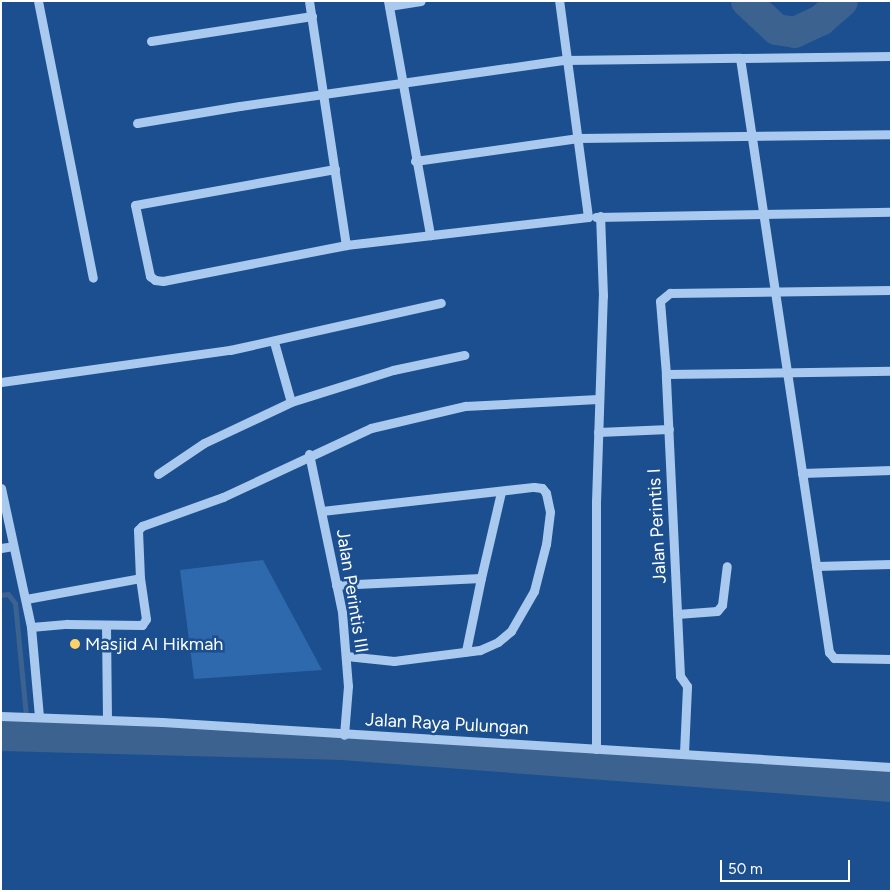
<!DOCTYPE html>
<style>
body{margin:0}
#map{position:relative;width:892px;height:892px;overflow:hidden;background:#1b4f8f;font-family:Figtree,sans-serif}
div>[style]{position:absolute}
.green>*{inset:0;background:#2e69ad}
.stream>*{height:5px;margin:-2.5px;padding:0 2.5px;transform-origin:2.5px;border-radius:2.5px;background:#3c6290}
.river>*{height:31px;margin:-15.5px;padding:0 15.5px;transform-origin:15.5px;border-radius:15.5px;background:#3c6290}
.minor>*{height:9px;margin:-4.5px;padding:0 4.5px;transform-origin:4.5px;border-radius:4.5px;background:#a9c9ee}
.dots>*{width:14px;height:14px;translate:-50% -50%;box-sizing:border-box;border:2px solid #1b4f8f;border-radius:50%}
span{translate:-50% -50%;white-space:nowrap;text-align:center;line-height:1.15;-webkit-text-stroke:5px #1b4f8f;paint-order:stroke}
.street-label{font-size:18px;color:#fff}
.poi-label{font-size:18px;color:#fff}
.left{translate:0 -50%;text-align:left}
.frame{position:absolute;inset:0;border:2px solid #fff;pointer-events:none}
.scale{position:absolute;left:720px;top:860px;width:130px;height:22px;box-sizing:border-box;border:2px solid #fff;border-top:0;padding-left:6px;font-size:15px;line-height:18px;white-space:nowrap;color:#fff;-webkit-text-stroke:4px #1b4f8f;paint-order:stroke}
</style>
<div id="map">
<div class="green">
<div style="clip-path:polygon(263px 560px,322px 670px,194px 679px,180px 570px)"></div>
</div>
<div class="stream">
<div style="left:1px;top:595px;width:7px;rotate:-8deg"></div>
<div style="left:8px;top:594px;width:11px;rotate:52deg"></div>
<div style="left:15px;top:603px;width:114px;rotate:84.4deg"></div>
<div style="left:26px;top:716px;width:19px;rotate:96deg"></div>
</div>
<div class="river">
<div style="left:746px;top:1px;width:41px;rotate:43deg"></div>
<div style="left:776px;top:29px;width:18px;rotate:9deg"></div>
<div style="left:794px;top:32px;width:29px;rotate:-25deg"></div>
<div style="left:820px;top:20px;width:29px;rotate:-41deg"></div>
<div style="left:1px;top:735px;width:341px;rotate:1.5deg"></div>
<div style="left:342px;top:744px;width:551px;rotate:4.37deg"></div>
</div>
<div class="minor">
<div style="left:38px;top:1px;width:282px;rotate:78.8deg"></div>
<div style="left:309px;top:1px;width:247px;rotate:81.4deg"></div>
<div style="left:388px;top:1px;width:238px;rotate:79.8deg"></div>
<div style="left:389px;top:6px;width:32px;rotate:-9deg"></div>
<div style="left:151px;top:41px;width:163px;rotate:-8.8deg"></div>
<div style="left:740px;top:58px;width:151px;rotate:-0.8deg"></div>
<div style="left:137px;top:123px;width:104px;rotate:-9.4deg"></div>
<div style="left:240px;top:106px;width:328px;rotate:-8.1deg"></div>
<div style="left:565px;top:60px;width:175px;rotate:-0.7deg"></div>
<div style="left:740px;top:58px;width:601px;rotate:81.48deg"></div>
<div style="left:829px;top:652px;width:8px;rotate:50deg"></div>
<div style="left:834px;top:658px;width:57px;rotate:1deg"></div>
<div style="left:415px;top:161px;width:165px;rotate:-8deg"></div>
<div style="left:578px;top:138px;width:313px;rotate:-0.7deg"></div>
<div style="left:335px;top:169px;width:203px;rotate:169.8deg"></div>
<div style="left:135px;top:205px;width:73px;rotate:78.1deg"></div>
<div style="left:150px;top:276px;width:6px;rotate:39deg"></div>
<div style="left:155px;top:280px;width:8px;rotate:7deg"></div>
<div style="left:163px;top:281px;width:187px;rotate:-11.1deg"></div>
<div style="left:346px;top:245px;width:244px;rotate:-6.6deg"></div>
<div style="left:588px;top:217px;width:218px;rotate:-97.6deg"></div>
<div style="left:596px;top:217px;width:295px;rotate:-1deg"></div>
<div style="left:274px;top:342px;width:62px;rotate:74.2deg"></div>
<div style="left:666px;top:374px;width:225px;rotate:-0.8deg"></div>
<div style="left:1px;top:382px;width:231px;rotate:-8deg"></div>
<div style="left:230px;top:350px;width:216px;rotate:-12.6deg"></div>
<div style="left:598px;top:432px;width:71px;rotate:-2.4deg"></div>
<div style="left:309px;top:454px;width:161px;rotate:78.2deg"></div>
<div style="left:342px;top:612px;width:74px;rotate:85.4deg"></div>
<div style="left:348px;top:686px;width:49px;rotate:94.7deg"></div>
<div style="left:802px;top:473px;width:89px;rotate:-1.9deg"></div>
<div style="left:158px;top:474px;width:55px;rotate:-34deg"></div>
<div style="left:204px;top:443px;width:96px;rotate:-25.2deg"></div>
<div style="left:291px;top:402px;width:107px;rotate:-17.4deg"></div>
<div style="left:393px;top:370px;width:73px;rotate:-11.9deg"></div>
<div style="left:1px;top:488px;width:142px;rotate:77.8deg"></div>
<div style="left:31px;top:627px;width:89px;rotate:84.9deg"></div>
<div style="left:322px;top:511px;width:213px;rotate:-6.5deg"></div>
<div style="left:534px;top:487px;width:8px;rotate:7deg"></div>
<div style="left:542px;top:488px;width:6px;rotate:51deg"></div>
<div style="left:546px;top:493px;width:19px;rotate:78deg"></div>
<div style="left:550px;top:512px;width:32px;rotate:97deg"></div>
<div style="left:546px;top:544px;width:49px;rotate:104.3deg"></div>
<div style="left:534px;top:591px;width:46px;rotate:119.9deg"></div>
<div style="left:511px;top:631px;width:17px;rotate:140deg"></div>
<div style="left:498px;top:642px;width:20px;rotate:156deg"></div>
<div style="left:480px;top:650px;width:87px;rotate:172.7deg"></div>
<div style="left:394px;top:661px;width:48px;rotate:-174.1deg"></div>
<div style="left:1px;top:548px;width:12px;rotate:-9deg"></div>
<div style="left:816px;top:566px;width:75px;rotate:-1.5deg"></div>
<div style="left:481px;top:578px;width:88px;rotate:-76.9deg"></div>
<div style="left:336px;top:585px;width:145px;rotate:-2.8deg"></div>
<div style="left:481px;top:578px;width:75px;rotate:101.6deg"></div>
<div style="left:26px;top:599px;width:116px;rotate:-10.4deg"></div>
<div style="left:140px;top:578px;width:48px;rotate:-92.4deg"></div>
<div style="left:138px;top:530px;width:6px;rotate:-45deg"></div>
<div style="left:142px;top:526px;width:86px;rotate:-19.7deg"></div>
<div style="left:223px;top:497px;width:163px;rotate:-25deg"></div>
<div style="left:371px;top:428px;width:97px;rotate:-13.2deg"></div>
<div style="left:465px;top:406px;width:133px;rotate:-3deg"></div>
<div style="left:677px;top:614px;width:40px;rotate:-4.3deg"></div>
<div style="left:717px;top:611px;width:8px;rotate:-50deg"></div>
<div style="left:722px;top:605px;width:39px;rotate:-83deg"></div>
<div style="left:106px;top:625px;width:94px;rotate:89.4deg"></div>
<div style="left:31px;top:627px;width:36px;rotate:-5deg"></div>
<div style="left:67px;top:624px;width:75px;rotate:0.8deg"></div>
<div style="left:142px;top:625px;width:7px;rotate:-56deg"></div>
<div style="left:146px;top:619px;width:41px;rotate:-98.3deg"></div>
<div style="left:1px;top:716px;width:161px;rotate:2.1deg"></div>
<div style="left:162px;top:722px;width:730px;rotate:3.53deg"></div>
<div style="left:596px;top:749px;width:247px;rotate:-90deg"></div>
<div style="left:596px;top:502px;width:206px;rotate:-88.1deg"></div>
<div style="left:603px;top:296px;width:80px;rotate:-92.1deg"></div>
<div style="left:684px;top:753px;width:67px;rotate:-87.4deg"></div>
<div style="left:687px;top:686px;width:12px;rotate:-125deg"></div>
<div style="left:680px;top:676px;width:302px;rotate:-92.7deg"></div>
<div style="left:666px;top:374px;width:73px;rotate:-94.7deg"></div>
<div style="left:660px;top:301px;width:13px;rotate:-39deg"></div>
<div style="left:670px;top:293px;width:221px;rotate:-0.8deg"></div>
</div>
<div class="dots">
<div style="left:75px;top:644px;background:#ffd166"></div>
</div>
<div class="street-label">
<span style="left:657px;top:526px;rotate:-93deg">Jalan Perintis I</span>
<span style="left:352px;top:591px;rotate:81deg">Jalan Perintis III</span>
<span style="left:447px;top:724px;rotate:3deg">Jalan Raya Pulungan</span>
</div>
<div class="poi-label">
<span class="left" style="left:85px;top:644px">Masjid Al Hikmah</span>
</div>
<div class="frame"></div>
<div class="scale">50 m</div>
</div>
